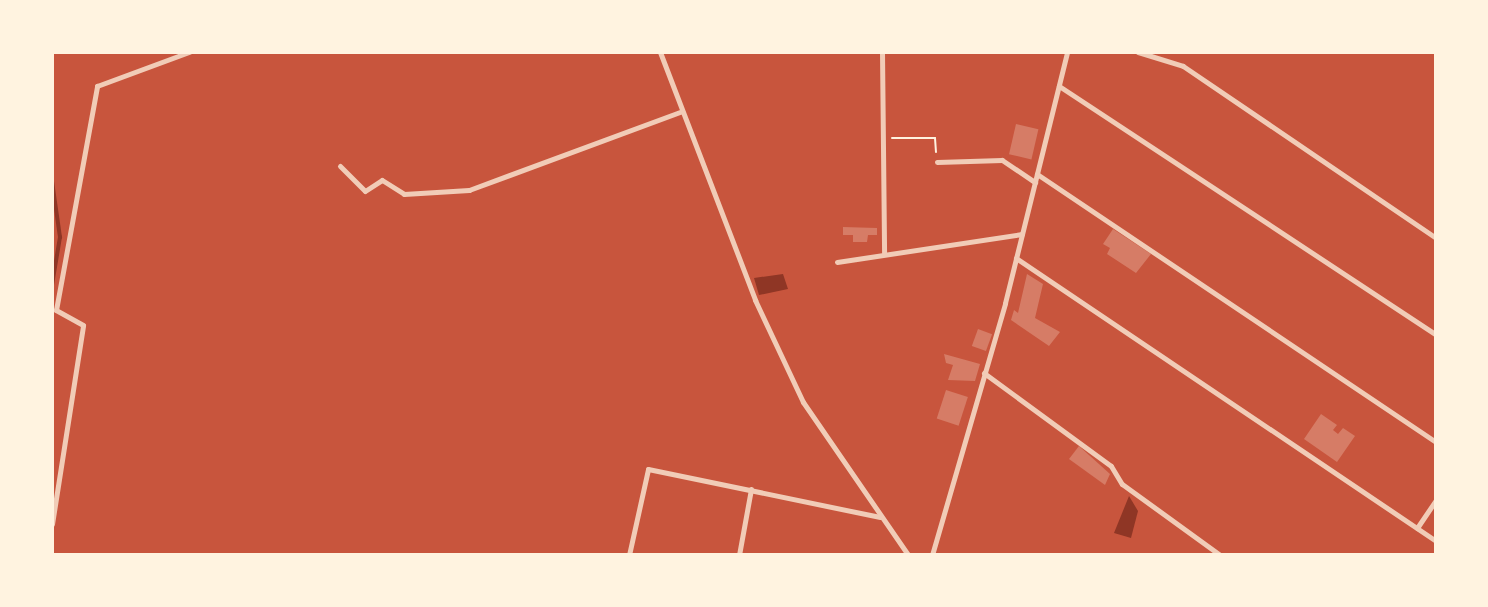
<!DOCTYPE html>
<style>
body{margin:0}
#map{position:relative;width:1488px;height:607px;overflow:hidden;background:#c8553d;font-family:Overpass,sans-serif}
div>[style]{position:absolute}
.water>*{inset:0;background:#8f3625}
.stream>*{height:4px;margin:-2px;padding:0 2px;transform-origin:2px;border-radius:2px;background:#8f3625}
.building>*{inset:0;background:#d67c66;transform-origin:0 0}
.path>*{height:2px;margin:-1px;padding:0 1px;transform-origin:1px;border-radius:1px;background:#fff3e0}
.minor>*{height:5px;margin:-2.5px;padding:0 2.5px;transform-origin:2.5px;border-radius:2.5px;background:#f1ccb7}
span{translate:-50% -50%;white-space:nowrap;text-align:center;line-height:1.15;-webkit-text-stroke:6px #fff3e0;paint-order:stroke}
.frame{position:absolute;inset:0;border:54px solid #fff3e0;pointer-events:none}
</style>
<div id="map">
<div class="water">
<div style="clip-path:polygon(783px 274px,788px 289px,759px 295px,754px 278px)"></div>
<div style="clip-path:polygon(1129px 496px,1138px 511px,1131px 538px,1114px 533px)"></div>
</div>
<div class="stream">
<div style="left:52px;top:181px;width:57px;rotate:81.9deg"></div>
<div style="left:60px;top:237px;width:49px;rotate:99.5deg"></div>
</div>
<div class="building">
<div style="left:1016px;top:124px;width:23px;height:31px;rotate:13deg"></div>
<div style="clip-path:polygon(843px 227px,877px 228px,877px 235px,868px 235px,867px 242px,853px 242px,853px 235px,843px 235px)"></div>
<div style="clip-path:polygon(1113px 229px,1151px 254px,1136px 273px,1107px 254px,1110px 248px,1103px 244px)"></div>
<div style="clip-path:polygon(1027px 274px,1043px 284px,1035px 318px,1060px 332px,1049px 346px,1011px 320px,1014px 310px,1018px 313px)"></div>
<div style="left:978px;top:329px;width:15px;height:18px;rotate:20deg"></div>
<div style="clip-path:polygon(944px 354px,980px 364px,975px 381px,948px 380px,953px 365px,946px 363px)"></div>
<div style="left:946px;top:390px;width:23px;height:30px;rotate:18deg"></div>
<div style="clip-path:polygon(1321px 414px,1337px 425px,1333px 430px,1338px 434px,1343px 428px,1355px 436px,1337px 462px,1304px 439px)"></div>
<div style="clip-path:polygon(1079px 446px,1110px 474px,1105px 485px,1069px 459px)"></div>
</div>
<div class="path">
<div style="left:892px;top:138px;width:43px"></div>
<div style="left:935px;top:138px;width:14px;rotate:86deg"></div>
</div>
<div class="minor">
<div style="left:660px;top:52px;width:266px;rotate:69deg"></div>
<div style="left:755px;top:300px;width:113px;rotate:64.8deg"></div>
<div style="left:803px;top:402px;width:186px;rotate:55.5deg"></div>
<div style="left:882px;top:52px;width:201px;rotate:89.4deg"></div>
<div style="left:1138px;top:52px;width:47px;rotate:17.3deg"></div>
<div style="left:1183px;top:66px;width:306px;rotate:34.2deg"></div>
<div style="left:1059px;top:86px;width:452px;rotate:33.4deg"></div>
<div style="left:937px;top:162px;width:65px;rotate:-1.8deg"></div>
<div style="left:1002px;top:160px;width:40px;rotate:34deg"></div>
<div style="left:340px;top:166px;width:35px;rotate:45deg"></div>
<div style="left:365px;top:191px;width:20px;rotate:-33deg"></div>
<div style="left:382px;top:180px;width:26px;rotate:32deg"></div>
<div style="left:404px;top:194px;width:65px;rotate:-3.5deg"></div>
<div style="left:469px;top:190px;width:227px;rotate:-20.3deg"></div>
<div style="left:1037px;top:174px;width:481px;rotate:33.9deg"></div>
<div style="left:1016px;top:258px;width:506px;rotate:33.97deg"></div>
<div style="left:837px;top:262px;width:187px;rotate:-8.6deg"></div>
<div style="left:984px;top:373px;width:157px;rotate:36.2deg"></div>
<div style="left:1111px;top:466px;width:21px;rotate:59deg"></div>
<div style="left:1122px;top:484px;width:121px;rotate:35.9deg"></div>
<div style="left:52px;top:524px;width:201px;rotate:-81.1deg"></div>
<div style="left:83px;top:325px;width:31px;rotate:-151deg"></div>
<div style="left:56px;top:310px;width:228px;rotate:-79.6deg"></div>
<div style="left:97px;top:86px;width:98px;rotate:-20.3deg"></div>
<div style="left:1417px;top:528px;width:34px;rotate:-56deg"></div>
<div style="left:629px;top:555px;width:88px;rotate:-77.5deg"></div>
<div style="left:648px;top:469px;width:237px;rotate:11.7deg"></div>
<div style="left:739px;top:555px;width:67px;rotate:-79.7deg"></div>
<div style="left:932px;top:555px;width:262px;rotate:-73.8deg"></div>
<div style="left:1005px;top:303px;width:259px;rotate:-76.1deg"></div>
</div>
<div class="frame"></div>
</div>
